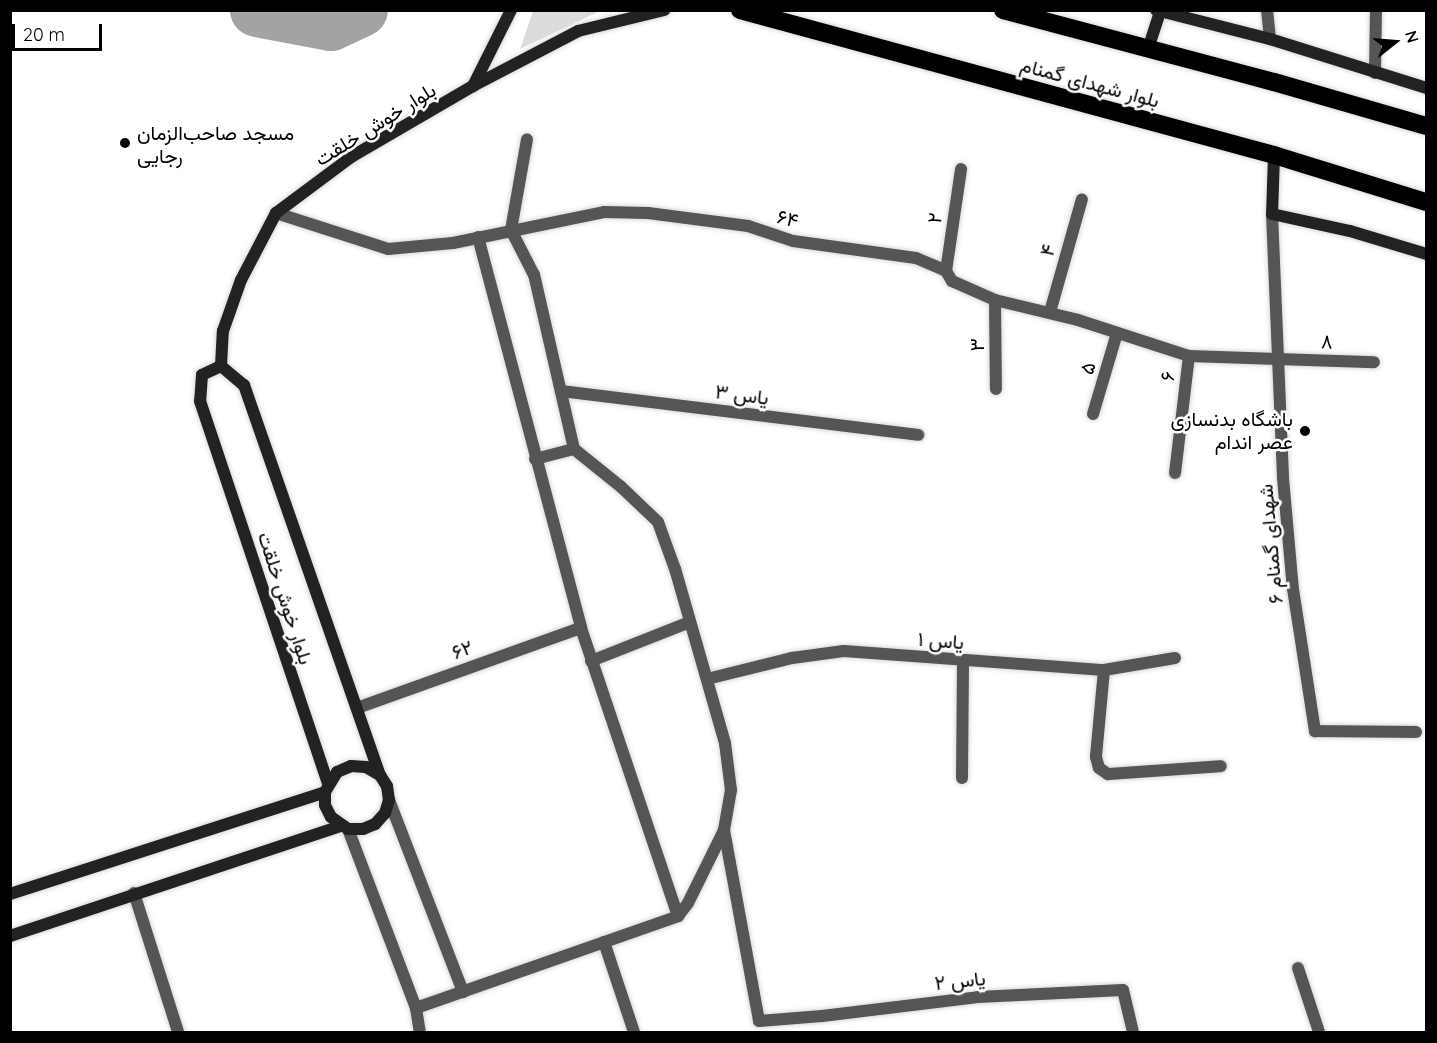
<!DOCTYPE html>
<meta charset="utf-8">
<style>
body{margin:0}
#map{position:relative;width:1437px;height:1043px;overflow:hidden;background:#fff;font-family:Quicksand,Vazirmatn,sans-serif}
div>[style]{position:absolute}
.green>*{inset:0;background:#dcdcdc}
.river>*{height:54px;margin:-27px;padding:0 27px;transform-origin:27px;border-radius:27px;background:#a3a3a3}
.roads{filter:drop-shadow(0 0 2px #dbdbdb) drop-shadow(0 0 2px #dbdbdb)}
.street>*{height:12px;margin:-6px;padding:0 6px;transform-origin:6px;border-radius:6px;background:#555}
.secondary>*{height:12px;margin:-6px;padding:0 6px;transform-origin:6px;border-radius:6px;background:#222}
.highway>*{height:18px;margin:-9px;padding:0 9px;transform-origin:9px;border-radius:9px;background:#000}
.dots>*{width:16px;height:16px;translate:-50% -50%;box-sizing:border-box;border:3px solid #fff;border-radius:50%}
span{translate:-50% -50%;white-space:nowrap;text-align:center;line-height:1.15;-webkit-text-stroke:5px #fff;paint-order:stroke}
.street-label{font-size:20px;color:#000}
.poi-label{font-size:20px;color:#000}
.left{translate:0 -50%;text-align:left}
.right{translate:-100% -50%;text-align:right}
.frame{position:absolute;inset:0;border:12px solid #000;pointer-events:none}
.north{position:absolute;left:1365px;top:12px;width:60px;height:60px;-webkit-text-stroke:4px #fff;paint-order:stroke;rotate:73deg;font-size:16px;font-weight:700;line-height:24px;text-align:center;color:#000}
.north::after{content:'';display:block;margin:auto;width:21px;height:27px;background:#000;clip-path:polygon(50% 0,100% 100%,50% 72%,0 100%)}
.scale{position:absolute;left:12px;top:24px;width:90px;height:27px;box-sizing:border-box;border:3px solid #000;border-top:0;padding-left:8px;font-size:18px;line-height:21px;white-space:nowrap;color:#000;-webkit-text-stroke:4px #fff;paint-order:stroke}
</style>
<div id="map">
<div class="green">
<div style="clip-path:polygon(533px 11px,533px 10px,600px 11px,520px 49px)"></div>
</div>
<div class="river">
<div style="left:257px;top:10px;width:75px;rotate:10.7deg"></div>
<div style="left:331px;top:24px;width:33px;rotate:-25deg"></div>
</div>
<div class="roads">
<div class="street">
<div style="left:1267px;top:10px;width:29px;rotate:84deg"></div>
<div style="left:1375px;top:73px;width:63px;rotate:-89.1deg"></div>
<div style="left:276px;top:213px;width:118px;rotate:17.8deg"></div>
<div style="left:388px;top:249px;width:65px;rotate:-5.3deg"></div>
<div style="left:453px;top:243px;width:154px;rotate:-11.6deg"></div>
<div style="left:604px;top:212px;width:44px;rotate:1.3deg"></div>
<div style="left:648px;top:213px;width:101px;rotate:7.4deg"></div>
<div style="left:748px;top:226px;width:47px;rotate:18.4deg"></div>
<div style="left:793px;top:241px;width:124px;rotate:7.9deg"></div>
<div style="left:916px;top:258px;width:33px;rotate:23deg"></div>
<div style="left:946px;top:271px;width:12px;rotate:59deg"></div>
<div style="left:952px;top:281px;width:47px;rotate:23.8deg"></div>
<div style="left:995px;top:300px;width:85px;rotate:13.5deg"></div>
<div style="left:1078px;top:320px;width:117px;rotate:18deg"></div>
<div style="left:1189px;top:356px;width:185px;rotate:1.9deg"></div>
<div style="left:1272px;top:214px;width:264px;rotate:87.6deg"></div>
<div style="left:1283px;top:478px;width:111px;rotate:84.9deg"></div>
<div style="left:1293px;top:589px;width:144px;rotate:81.2deg"></div>
<div style="left:1315px;top:731px;width:101px;rotate:0.6deg"></div>
<div style="left:478px;top:237px;width:404px;rotate:75.2deg"></div>
<div style="left:581px;top:628px;width:304px;rotate:71.4deg"></div>
<div style="left:946px;top:271px;width:103px;rotate:-81.6deg"></div>
<div style="left:995px;top:300px;width:89px;rotate:89.4deg"></div>
<div style="left:1050px;top:312px;width:117px;rotate:-74.2deg"></div>
<div style="left:561px;top:391px;width:360px;rotate:7deg"></div>
<div style="left:1093px;top:414px;width:84px;rotate:-73.5deg"></div>
<div style="left:535px;top:459px;width:40px;rotate:-14.4deg"></div>
<div style="left:1175px;top:473px;width:118px;rotate:-83.2deg"></div>
<div style="left:591px;top:661px;width:106px;rotate:-21.5deg"></div>
<div style="left:1104px;top:670px;width:87px;rotate:95.3deg"></div>
<div style="left:1096px;top:757px;width:11px;rotate:75deg"></div>
<div style="left:1099px;top:768px;width:11px;rotate:34deg"></div>
<div style="left:1108px;top:774px;width:113px;rotate:-4deg"></div>
<div style="left:707px;top:679px;width:88px;rotate:-13.9deg"></div>
<div style="left:792px;top:658px;width:52px;rotate:-7.7deg"></div>
<div style="left:844px;top:651px;width:261px;rotate:4.2deg"></div>
<div style="left:1104px;top:670px;width:72px;rotate:-9.6deg"></div>
<div style="left:357px;top:708px;width:238px;rotate:-19.7deg"></div>
<div style="left:962px;top:778px;width:117px;rotate:-89.5deg"></div>
<div style="left:389px;top:800px;width:206px;rotate:68.9deg"></div>
<div style="left:348px;top:829px;width:191px;rotate:69.2deg"></div>
<div style="left:416px;top:1008px;width:24px;rotate:81deg"></div>
<div style="left:724px;top:830px;width:194px;rotate:79.6deg"></div>
<div style="left:759px;top:1021px;width:63px;rotate:-4.5deg"></div>
<div style="left:822px;top:1016px;width:157px;rotate:-6.9deg"></div>
<div style="left:978px;top:997px;width:145px;rotate:-2.8deg"></div>
<div style="left:1123px;top:990px;width:43px;rotate:76.6deg"></div>
<div style="left:134px;top:893px;width:146px;rotate:72.4deg"></div>
<div style="left:604px;top:942px;width:95px;rotate:71.6deg"></div>
<div style="left:1298px;top:968px;width:67px;rotate:71.8deg"></div>
<div style="left:416px;top:1008px;width:278px;rotate:-19.3deg"></div>
<div style="left:678px;top:916px;width:16px;rotate:-52deg"></div>
<div style="left:688px;top:903px;width:81px;rotate:-63.7deg"></div>
<div style="left:724px;top:830px;width:41px;rotate:-80.1deg"></div>
<div style="left:731px;top:790px;width:47px;rotate:-97.3deg"></div>
<div style="left:725px;top:743px;width:181px;rotate:-106deg"></div>
<div style="left:675px;top:569px;width:50px;rotate:-109.9deg"></div>
<div style="left:658px;top:522px;width:52px;rotate:-136.5deg"></div>
<div style="left:620px;top:486px;width:59px;rotate:-141.2deg"></div>
<div style="left:574px;top:449px;width:179px;rotate:-102.9deg"></div>
<div style="left:534px;top:275px;width:51px;rotate:-117.1deg"></div>
<div style="left:511px;top:230px;width:92px;rotate:-80deg"></div>
</div>
<div class="secondary">
<div style="left:1156px;top:10px;width:118px;rotate:14.3deg"></div>
<div style="left:1270px;top:39px;width:164px;rotate:17.4deg"></div>
<div style="left:1148px;top:49px;width:40px;rotate:-72deg"></div>
<div style="left:473px;top:86px;width:85px;rotate:-63.4deg"></div>
<div style="left:1274px;top:155px;width:59px;rotate:91.9deg"></div>
<div style="left:1272px;top:214px;width:80px;rotate:12.3deg"></div>
<div style="left:1350px;top:231px;width:79px;rotate:16.8deg"></div>
<div style="left:221px;top:366px;width:30px;rotate:40deg"></div>
<div style="left:244px;top:385px;width:413px;rotate:70.8deg"></div>
<div style="left:380px;top:775px;width:13px;rotate:58deg"></div>
<div style="left:387px;top:786px;width:14px;rotate:82deg"></div>
<div style="left:389px;top:800px;width:14px;rotate:107deg"></div>
<div style="left:385px;top:813px;width:15px;rotate:132deg"></div>
<div style="left:375px;top:824px;width:13px;rotate:157deg"></div>
<div style="left:363px;top:829px;width:15px;rotate:180deg"></div>
<div style="left:348px;top:829px;width:21px;rotate:-145deg"></div>
<div style="left:331px;top:817px;width:13px;rotate:-117deg"></div>
<div style="left:325px;top:805px;width:13px;rotate:-90deg"></div>
<div style="left:325px;top:792px;width:23px;rotate:-59deg"></div>
<div style="left:337px;top:772px;width:15px;rotate:-23deg"></div>
<div style="left:351px;top:766px;width:15px;rotate:4deg"></div>
<div style="left:366px;top:767px;width:16px;rotate:30deg"></div>
<div style="left:221px;top:366px;width:35px;rotate:-87deg"></div>
<div style="left:223px;top:331px;width:54px;rotate:-70.6deg"></div>
<div style="left:241px;top:280px;width:76px;rotate:-62.4deg"></div>
<div style="left:276px;top:213px;width:94px;rotate:-36.7deg"></div>
<div style="left:351px;top:157px;width:141px;rotate:-30.2deg"></div>
<div style="left:473px;top:86px;width:119px;rotate:-27.6deg"></div>
<div style="left:578px;top:31px;width:89px;rotate:-13.7deg"></div>
<div style="left:221px;top:366px;width:21px;rotate:155deg"></div>
<div style="left:202px;top:375px;width:26px;rotate:94deg"></div>
<div style="left:200px;top:401px;width:404px;rotate:71.5deg"></div>
<div style="left:10px;top:894px;width:331px;rotate:-17.9deg"></div>
<div style="left:10px;top:936px;width:349px;rotate:-18.4deg"></div>
</div>
<div class="highway">
<div style="left:740px;top:10px;width:553px;rotate:15.19deg"></div>
<div style="left:1274px;top:155px;width:159px;rotate:17.2deg"></div>
<div style="left:1003px;top:10px;width:280px;rotate:14.9deg"></div>
<div style="left:1274px;top:82px;width:158px;rotate:16.1deg"></div>
</div>
</div>
<div class="dots">
<div style="left:125px;top:143px;background:#000"></div>
<div style="left:1305px;top:431px;background:#000"></div>
</div>
<div class="street-label">
<span style="left:1090px;top:82px;rotate:15deg">بلوار شهدای گمنام</span>
<span style="left:375px;top:124px;rotate:-32deg">بلوار خوش خلقت</span>
<span style="left:788px;top:218px;rotate:15deg">۶۴</span>
<span style="left:934px;top:218px;rotate:-82deg">۲</span>
<span style="left:1047px;top:250px;rotate:-74deg">۴</span>
<span style="left:1327px;top:341px;rotate:2deg">۸</span>
<span style="left:976px;top:345px;rotate:-90deg">۳</span>
<span style="left:1087px;top:368px;rotate:-73deg">۵</span>
<span style="left:1167px;top:376px;rotate:-83deg">۶</span>
<span style="left:742px;top:394px;rotate:7deg">یاس ۳</span>
<span style="left:1270px;top:544px;rotate:-95deg">شهدای گمنام ۶</span>
<span style="left:286px;top:598px;rotate:72deg">بلوار خوش خلقت</span>
<span style="left:941px;top:640px;rotate:4deg">یاس ۱</span>
<span style="left:462px;top:649px;rotate:-20deg">۶۲</span>
<span style="left:960px;top:980px;rotate:-6deg">یاس ۲</span>
</div>
<div class="poi-label">
<span class="left" style="left:137px;top:144px">مسجد صاحب‌الزمان<br>رجایی</span>
<span class="right" style="left:1293px;top:430px">باشگاه بدنسازی<br>عصر اندام</span>
</div>
<div class="frame"></div>
<div class="north">N</div>
<div class="scale">20 m</div>
</div>
